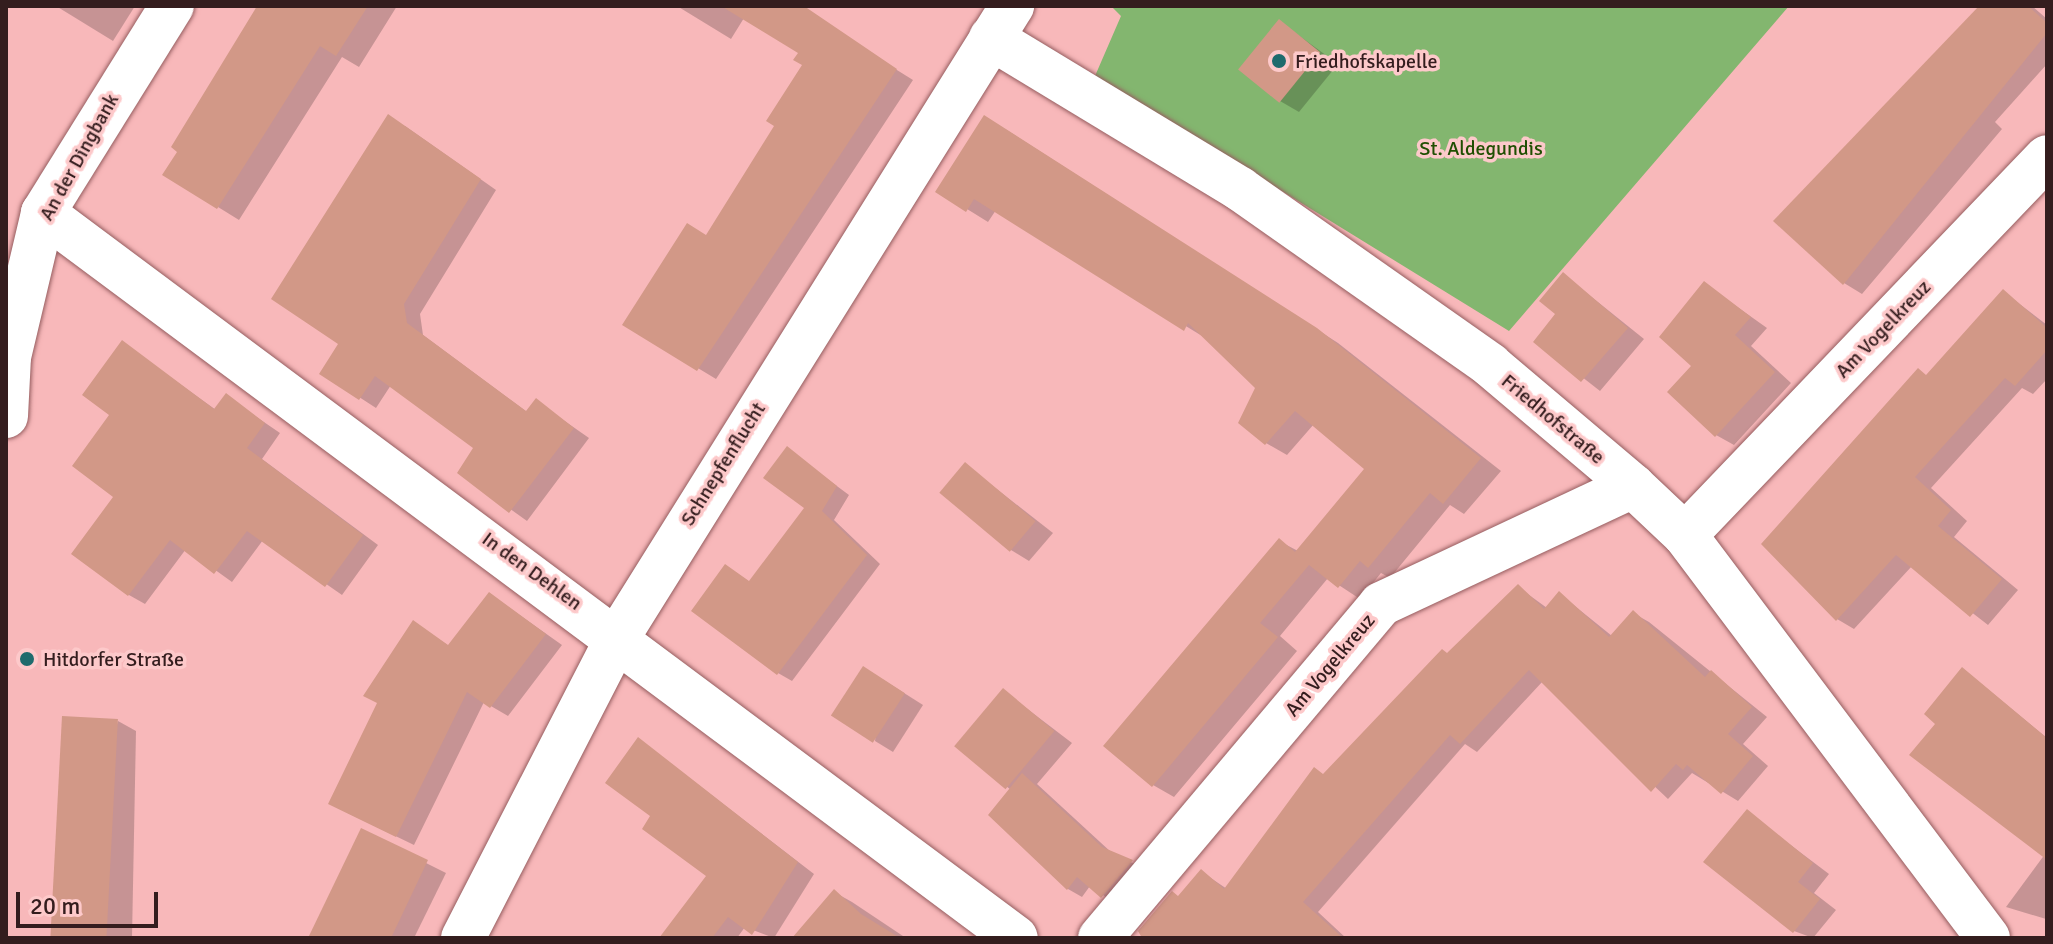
<!DOCTYPE html>
<meta charset="utf-8">
<style>
body{margin:0}
#map{position:relative;width:2053px;height:944px;overflow:hidden;background:#f8b8ba;font-family:Signika,sans-serif}
div>[style]{position:absolute}
.green>*{inset:0;background:#83b66f}
.shadow>*{inset:0;background:#0003}
.building>*{inset:0;background:#d29887;transform-origin:0 0}
.roads{filter:drop-shadow(0 0 2px #955d5f) drop-shadow(0 0 2px #955d5f)}
.minor>*{height:44px;margin:-22px;padding:0 22px;transform-origin:22px;border-radius:22px;background:#fff}
.tertiary>*{height:44px;margin:-22px;padding:0 22px;transform-origin:22px;border-radius:22px;background:#fff}
.dots>*{width:22px;height:22px;translate:-50% -50%;box-sizing:border-box;border:4px solid #fdc9ca;border-radius:50%}
span{translate:-50% -50%;white-space:nowrap;text-align:center;line-height:1.15;-webkit-text-stroke:7px #fdc9ca;paint-order:stroke}
.poi-label{font-size:20px;color:#341d1e}
.left{translate:0 -50%;text-align:left}
.park-label{font-size:20px;color:#204f02}
.street-label{font-size:20px;color:#341d1e}
.frame{position:absolute;inset:0;border:8px solid #341d1e;pointer-events:none}
.scale{position:absolute;left:16px;top:892px;width:142px;height:36px;box-sizing:border-box;border:4px solid #341d1e;border-top:0;padding-left:10px;font-size:24px;line-height:28px;white-space:nowrap;color:#341d1e;-webkit-text-stroke:6px #fdc9ca;paint-order:stroke}
</style>
<div id="map">
<div class="green">
<div style="clip-path:polygon(1111px 6px,1789px 6px,1509px 331px,1095px 76px,1121px 16px)"></div>
</div>
<div class="shadow">
<div style="clip-path:polygon(56px 6px,135px 6px,113px 41px)"></div>
<div style="clip-path:polygon(263px 6px,397px 6px,359px 67px,342px 57px,239px 220px,218px 207px)"></div>
<div style="clip-path:polygon(677px 6px,794px 6px,913px 80px,716px 379px,625px 324px,707px 237px,777px 126px,805px 64px,800px 53px,744px 18px,731px 39px)"></div>
<div style="clip-path:polygon(1981px 6px,2032px 6px,2047px 19px,2047px 64px,1995px 122px,2002px 129px,1862px 294px,1844px 283px)"></div>
<div style="clip-path:polygon(1279px 21px,1338px 64px,1299px 112px,1280px 101px)"></div>
<div style="clip-path:polygon(405px 126px,496px 190px,420px 314px,423px 335px,527px 412px,536px 401px,589px 438px,527px 521px,460px 473px,476px 448px,391px 385px,376px 408px,322px 373px,341px 343px)"></div>
<div style="clip-path:polygon(1005px 129px,1338px 343px,1501px 471px,1464px 514px,1450px 505px,1390px 578px,1381px 573px,1360px 599px,1328px 578px,1280px 636px,1297px 651px,1174px 797px,1153px 785px,1279px 541px,1298px 551px,1367px 468px,1314px 424px,1287px 455px,1266px 443px,1240px 422px,1257px 387px,1207px 339px,996px 210px,988px 222px,938px 191px)"></div>
<div style="clip-path:polygon(1563px 274px,1644px 339px,1600px 391px,1536px 341px,1558px 314px)"></div>
<div style="clip-path:polygon(1705px 284px,1767px 328px,1751px 346px,1791px 383px,1734px 445px,1716px 435px)"></div>
<div style="clip-path:polygon(2004px 292px,2047px 325px,2047px 379px,2033px 394px,2022px 388px,1931px 488px,1967px 521px,1954px 537px,2018px 590px,1988px 625px,1912px 566px,1854px 629px,1837px 619px,1928px 376px)"></div>
<div style="clip-path:polygon(123px 343px,216px 410px,226px 396px,280px 433px,262px 459px,378px 545px,342px 595px,263px 540px,232px 582px,186px 549px,145px 604px,129px 595px,112px 414px)"></div>
<div style="clip-path:polygon(787px 449px,849px 495px,834px 520px,880px 564px,792px 681px,778px 673px,726px 566px,751px 583px,807px 508px)"></div>
<div style="clip-path:polygon(966px 465px,1053px 533px,1029px 561px,1011px 550px)"></div>
<div style="clip-path:polygon(1518px 587px,1547px 608px,1560px 594px,1612px 636px,1633px 613px,1649px 622px,1767px 717px,1743px 744px,1768px 766px,1738px 801px,1692px 773px,1668px 799px,1543px 681px,1477px 752px,1465px 744px,1318px 912px,1346px 938px,1141px 938px,1173px 894px,1179px 898px,1202px 872px,1227px 889px,1324px 775px)"></div>
<div style="clip-path:polygon(490px 594px,562px 645px,508px 716px,484px 702px,414px 845px,348px 813px,379px 703px,414px 623px,449px 646px)"></div>
<div style="clip-path:polygon(1963px 669px,2047px 738px,2047px 938px,2046px 919px,2006px 907px,2045px 854px,1938px 723px)"></div>
<div style="clip-path:polygon(882px 679px,923px 705px,893px 752px,875px 741px)"></div>
<div style="clip-path:polygon(1004px 691px,1072px 743px,1037px 784px,1112px 853px,1145px 869px,1116px 904px,1090px 886px,1082px 897px,1068px 889px,991px 815px,1011px 790px,957px 746px)"></div>
<div style="clip-path:polygon(118px 721px,136px 731px,132px 938px,52px 938px)"></div>
<div style="clip-path:polygon(639px 739px,814px 874px,774px 938px,745px 927px,737px 938px,661px 938px,709px 875px)"></div>
<div style="clip-path:polygon(1747px 812px,1829px 874px,1814px 893px,1836px 910px,1813px 938px,1794px 931px)"></div>
<div style="clip-path:polygon(362px 831px,446px 873px,414px 938px,324px 938px)"></div>
<div style="clip-path:polygon(834px 892px,852px 902px,906px 938px,795px 938px)"></div>
</div>
<div class="building">
<div style="clip-path:polygon(257px 6px,368px 6px,336px 56px,320px 46px,217px 209px,162px 175px,177px 152px,171px 147px)"></div>
<div style="clip-path:polygon(721px 6px,804px 6px,897px 69px,697px 371px,622px 325px,687px 223px,706px 235px,774px 126px,766px 121px,802px 65px,793px 60px,798px 53px)"></div>
<div style="clip-path:polygon(1979px 6px,2028px 6px,2047px 23px,2047px 33px,1843px 285px,1773px 221px)"></div>
<div style="left:1279px;top:19px;width:53px;height:65px;rotate:39deg"></div>
<div style="clip-path:polygon(388px 114px,481px 179px,404px 304px,407px 323px,526px 411px,536px 398px,574px 428px,509px 513px,457px 473px,473px 448px,375px 376px,359px 400px,319px 374px,338px 344px,271px 299px)"></div>
<div style="clip-path:polygon(984px 115px,1317px 328px,1481px 458px,1443px 504px,1430px 493px,1368px 568px,1360px 561px,1338px 588px,1309px 565px,1260px 623px,1278px 637px,1152px 787px,1103px 746px,1279px 538px,1295px 552px,1364px 469px,1295px 411px,1265px 445px,1238px 423px,1255px 388px,1188px 323px,1184px 331px,974px 199px,966px 212px,935px 192px)"></div>
<div style="clip-path:polygon(1563px 272px,1628px 328px,1581px 382px,1533px 342px,1555px 314px,1539px 301px)"></div>
<div style="clip-path:polygon(1704px 281px,1751px 317px,1735px 335px,1775px 372px,1715px 437px,1667px 392px,1691px 366px,1659px 337px)"></div>
<div style="clip-path:polygon(2003px 289px,2047px 328px,2047px 350px,2015px 386px,2005px 378px,1915px 477px,1951px 510px,1938px 526px,2002px 579px,1970px 617px,1896px 555px,1836px 621px,1761px 544px,1918px 368px,1926px 375px)"></div>
<div style="clip-path:polygon(122px 340px,214px 409px,226px 393px,265px 423px,247px 448px,363px 535px,325px 587px,247px 531px,214px 574px,170px 540px,128px 596px,71px 554px,113px 497px,72px 466px,109px 415px,82px 395px)"></div>
<div style="clip-path:polygon(787px 446px,837px 486px,822px 511px,867px 555px,777px 675px,691px 611px,725px 564px,749px 581px,804px 508px,763px 478px)"></div>
<div style="left:965px;top:462px;width:92px;height:40px;rotate:40deg"></div>
<div style="clip-path:polygon(1518px 584px,1544px 609px,1559px 591px,1609px 637px,1633px 610px,1705px 677px,1711px 670px,1752px 707px,1728px 734px,1753px 756px,1721px 794px,1687px 765px,1683px 770px,1676px 764px,1651px 792px,1529px 670px,1460px 744px,1450px 735px,1303px 902px,1343px 938px,1142px 938px,1138px 931px,1172px 891px,1178px 896px,1201px 869px,1224px 889px,1314px 767px,1323px 774px,1442px 649px,1447px 653px)"></div>
<div style="clip-path:polygon(489px 592px,546px 634px,490px 708px,467px 692px,396px 837px,328px 804px,377px 703px,363px 696px,413px 620px,448px 645px)"></div>
<div style="left:863px;top:666px;width:50px;height:59px;rotate:33deg"></div>
<div style="clip-path:polygon(1962px 667px,2047px 738px,2047px 860px,1909px 755px,1935px 724px,1924px 714px)"></div>
<div style="left:1003px;top:688px;width:67px;height:76px;rotate:40deg"></div>
<div style="left:62px;top:716px;width:56px;height:222px;rotate:3deg"></div>
<div style="clip-path:polygon(638px 737px,798px 862px,752px 935px,728px 917px,712px 938px,659px 938px,706px 876px,642px 829px,650px 816px,605px 783px)"></div>
<div style="clip-path:polygon(1022px 773px,1102px 847px,1133px 860px,1101px 898px,1077px 877px,1067px 890px,988px 815px)"></div>
<div style="clip-path:polygon(1747px 809px,1813px 863px,1798px 882px,1820px 899px,1793px 933px,1703px 862px)"></div>
<div style="clip-path:polygon(361px 828px,428px 860px,391px 938px,308px 938px)"></div>
<div style="clip-path:polygon(834px 889px,861px 914px,900px 938px,792px 938px)"></div>
</div>
<div class="roads">
<div class="minor">
<div style="left:991px;top:38px;width:291px;rotate:31.2deg"></div>
<div style="left:1240px;top:189px;width:306px;rotate:35.1deg"></div>
<div style="left:1490px;top:365px;width:187px;rotate:40.2deg"></div>
<div style="left:1633px;top:486px;width:71px;rotate:43.3deg"></div>
<div style="left:1685px;top:535px;width:504px;rotate:53.06deg"></div>
<div style="left:43px;top:213px;width:1213px;rotate:36.69deg"></div>
<div style="left:1685px;top:535px;width:523px;rotate:-46.24deg"></div>
<div style="left:463px;top:938px;width:341px;rotate:-62.8deg"></div>
<div style="left:619px;top:635px;width:742px;rotate:-58deg"></div>
<div style="left:1100px;top:938px;width:436px;rotate:-49.9deg"></div>
<div style="left:1381px;top:604px;width:278px;rotate:-25.1deg"></div>
</div>
<div class="tertiary">
<div style="left:6px;top:416px;width:59px;rotate:-87.1deg"></div>
<div style="left:9px;top:357px;width:148px;rotate:-76.7deg"></div>
<div style="left:43px;top:213px;width:244px;rotate:-58.1deg"></div>
</div>
</div>
<div class="dots">
<div style="left:1279px;top:61px;background:#1f6b6d"></div>
<div style="left:27px;top:659px;background:#1f6b6d"></div>
</div>
<div class="poi-label">
<span class="left" style="left:1295px;top:61px">Friedhofskapelle</span>
<span class="left" style="left:43px;top:659px">Hitdorfer Straße</span>
</div>
<div class="park-label">
<span style="left:1481px;top:148px">St. Aldegundis</span>
</div>
<div class="street-label">
<span style="left:79px;top:157px;rotate:-61deg">An der Dingbank</span>
<span style="left:1883px;top:329px;rotate:-46deg">Am Vogelkreuz</span>
<span style="left:1553px;top:419px;rotate:40deg">Friedhofstraße</span>
<span style="left:723px;top:464px;rotate:-58deg">Schnepfenflucht</span>
<span style="left:532px;top:571px;rotate:36deg">In den Dehlen</span>
<span style="left:1330px;top:665px;rotate:-50deg">Am Vogelkreuz</span>
</div>
<div class="frame"></div>
<div class="scale">20 m</div>
</div>
